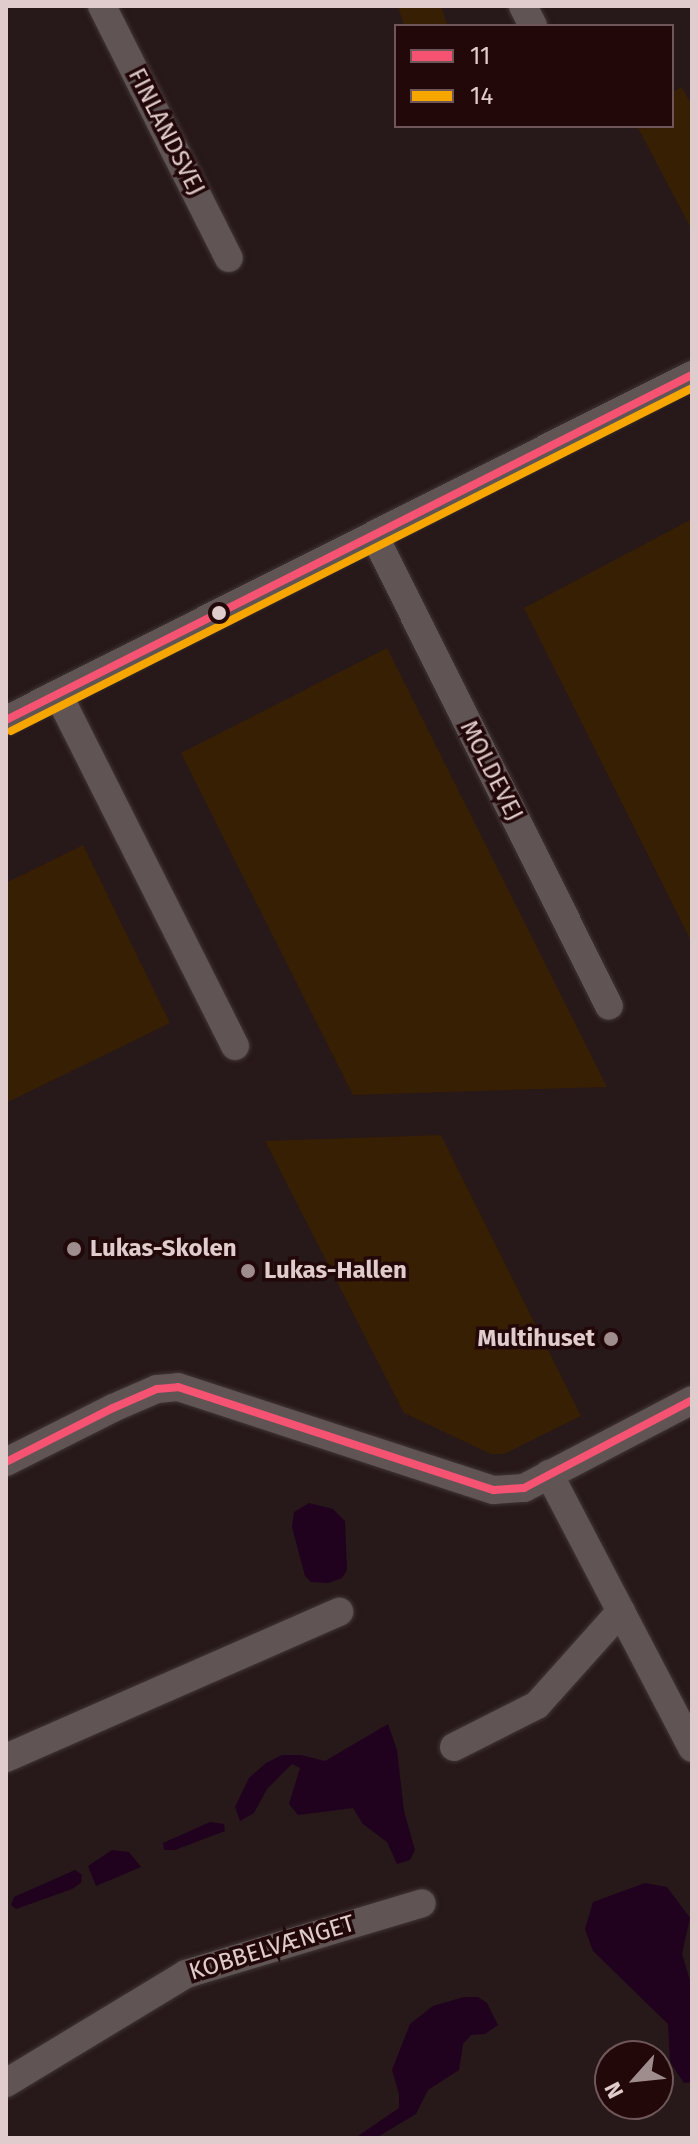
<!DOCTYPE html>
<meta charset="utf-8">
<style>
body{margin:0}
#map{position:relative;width:698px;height:2144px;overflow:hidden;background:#271819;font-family:"Fira Sans",sans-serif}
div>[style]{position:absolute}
.green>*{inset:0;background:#371f03}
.water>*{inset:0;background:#20021e}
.roads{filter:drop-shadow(0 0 2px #413535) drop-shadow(0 0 2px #413535)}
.minor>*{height:28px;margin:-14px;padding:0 14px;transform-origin:14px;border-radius:14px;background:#605454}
.bus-1>*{height:8px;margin:-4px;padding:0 4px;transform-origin:4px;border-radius:4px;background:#f65372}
.bus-2>*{height:8px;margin:-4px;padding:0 4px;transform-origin:4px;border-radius:4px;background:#f7a600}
.dots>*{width:22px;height:22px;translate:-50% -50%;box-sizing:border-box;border:4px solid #23080a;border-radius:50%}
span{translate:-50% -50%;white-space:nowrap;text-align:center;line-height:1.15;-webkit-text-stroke:7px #23080a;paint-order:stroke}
.street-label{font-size:24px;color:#e0cccc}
.poi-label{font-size:24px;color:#e0cccc;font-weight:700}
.left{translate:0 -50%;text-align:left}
.right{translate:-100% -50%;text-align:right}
.frame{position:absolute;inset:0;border:8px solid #e0cccc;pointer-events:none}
.legend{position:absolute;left:394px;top:24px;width:280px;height:104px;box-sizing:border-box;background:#23080a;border:2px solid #6f5658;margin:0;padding:10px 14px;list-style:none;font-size:24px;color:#e0cccc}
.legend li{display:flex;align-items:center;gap:16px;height:40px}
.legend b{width:40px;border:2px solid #6f5658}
.north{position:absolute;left:594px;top:2040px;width:80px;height:80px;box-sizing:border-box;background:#23080a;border:2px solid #6f5658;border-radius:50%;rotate:243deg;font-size:22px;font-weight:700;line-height:32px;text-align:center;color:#e0cccc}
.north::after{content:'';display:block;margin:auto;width:28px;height:36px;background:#9f8d8d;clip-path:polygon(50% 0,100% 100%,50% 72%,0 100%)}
</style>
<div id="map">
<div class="green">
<div style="clip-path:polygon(398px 6px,441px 6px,448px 26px,404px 26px)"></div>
<div style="clip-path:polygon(682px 87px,692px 106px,692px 230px,637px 126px,672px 126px,672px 92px)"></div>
<div style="clip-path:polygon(692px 519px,692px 943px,524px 608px)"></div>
<div style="clip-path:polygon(387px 648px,607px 1087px,353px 1095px,181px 753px)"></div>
<div style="clip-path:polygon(83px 845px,170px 1023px,6px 1103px,6px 883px)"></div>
<div style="clip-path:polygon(441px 1135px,581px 1416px,504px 1454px,491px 1454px,404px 1413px,265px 1141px)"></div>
</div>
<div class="water">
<div style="clip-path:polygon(309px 1503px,333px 1509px,345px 1521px,347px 1570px,342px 1578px,328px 1583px,311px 1582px,305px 1576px,292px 1527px,294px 1512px)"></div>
<div style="clip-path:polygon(388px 1724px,397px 1750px,404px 1811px,415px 1850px,410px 1860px,397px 1864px,387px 1842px,363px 1824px,353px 1808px,298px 1815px,289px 1804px,300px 1768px,292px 1764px,267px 1789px,254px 1813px,240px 1821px,235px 1807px,249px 1778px,266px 1763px,282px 1755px,301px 1755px,325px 1761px)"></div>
<div style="clip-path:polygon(210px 1822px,224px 1824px,225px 1831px,175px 1850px,164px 1850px,163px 1843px)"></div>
<div style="clip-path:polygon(112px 1850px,129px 1852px,141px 1867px,96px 1886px,88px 1866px)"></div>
<div style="clip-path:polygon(75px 1870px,82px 1875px,81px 1883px,72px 1889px,16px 1909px,11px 1905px,14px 1897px)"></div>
<div style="clip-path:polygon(645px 1883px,667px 1887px,690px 1918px,682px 1954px,692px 1987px,692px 2082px,684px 2083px,670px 2062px,668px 2024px,593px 1951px,585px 1929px,593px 1902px)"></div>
<div style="clip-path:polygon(464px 1997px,478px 1997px,487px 2003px,498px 2025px,485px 2034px,471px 2035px,463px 2044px,459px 2070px,428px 2090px,416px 2114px,376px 2138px,355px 2138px,399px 2108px,399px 2094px,392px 2070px,410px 2024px,433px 2006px)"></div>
</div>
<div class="roads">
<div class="minor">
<div style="left:102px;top:6px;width:282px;rotate:63.3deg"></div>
<div style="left:523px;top:6px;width:22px;rotate:63deg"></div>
<div style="left:374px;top:535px;width:526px;rotate:63.48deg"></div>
<div style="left:58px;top:694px;width:394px;rotate:63.3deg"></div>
<div style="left:6px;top:720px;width:768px;rotate:-26.7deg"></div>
<div style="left:6px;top:1462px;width:120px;rotate:-26.8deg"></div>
<div style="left:113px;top:1408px;width:48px;rotate:-23.4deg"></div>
<div style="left:157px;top:1389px;width:21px;rotate:-5deg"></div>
<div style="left:178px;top:1387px;width:332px;rotate:18.1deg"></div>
<div style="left:494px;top:1490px;width:30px;rotate:-4deg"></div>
<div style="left:524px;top:1488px;width:190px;rotate:-27.6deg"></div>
<div style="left:549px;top:1474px;width:309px;rotate:62.4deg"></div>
<div style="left:454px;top:1747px;width:93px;rotate:-26.8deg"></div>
<div style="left:537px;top:1705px;width:126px;rotate:-48.2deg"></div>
<div style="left:6px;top:1758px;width:364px;rotate:-23.7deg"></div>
<div style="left:6px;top:2083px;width:210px;rotate:-31.2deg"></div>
<div style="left:186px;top:1974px;width:246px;rotate:-16.7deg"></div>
</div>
</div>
<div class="bus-1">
<div style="left:6px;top:720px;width:768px;rotate:-26.7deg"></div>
<div style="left:6px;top:1462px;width:120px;rotate:-26.8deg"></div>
<div style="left:113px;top:1408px;width:48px;rotate:-23.4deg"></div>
<div style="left:157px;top:1389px;width:21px;rotate:-5deg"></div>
<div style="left:178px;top:1387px;width:332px;rotate:18.1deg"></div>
<div style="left:494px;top:1490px;width:30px;rotate:-4deg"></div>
<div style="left:524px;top:1488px;width:190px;rotate:-27.6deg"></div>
</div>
<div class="bus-2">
<div style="left:11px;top:731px;width:763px;rotate:-26.73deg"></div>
</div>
<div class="dots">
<div style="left:219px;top:613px;background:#e0cccc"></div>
<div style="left:74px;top:1249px;background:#9f8d8d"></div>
<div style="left:248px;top:1271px;background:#9f8d8d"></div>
<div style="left:611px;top:1339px;background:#9f8d8d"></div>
</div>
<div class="street-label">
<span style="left:166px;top:132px;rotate:63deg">FINLANDSVEJ</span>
<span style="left:491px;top:771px;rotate:63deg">MOLDEVEJ</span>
<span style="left:272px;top:1948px;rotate:-17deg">KOBBELVÆNGET</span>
</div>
<div class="poi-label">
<span class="left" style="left:90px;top:1249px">Lukas-Skolen</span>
<span class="left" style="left:264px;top:1271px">Lukas-Hallen</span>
<span class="right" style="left:595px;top:1339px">Multihuset</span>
</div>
<div class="frame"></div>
<ul class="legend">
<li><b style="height:10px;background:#f65372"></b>11</li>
<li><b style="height:10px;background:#f7a600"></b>14</li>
</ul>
<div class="north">N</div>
</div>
